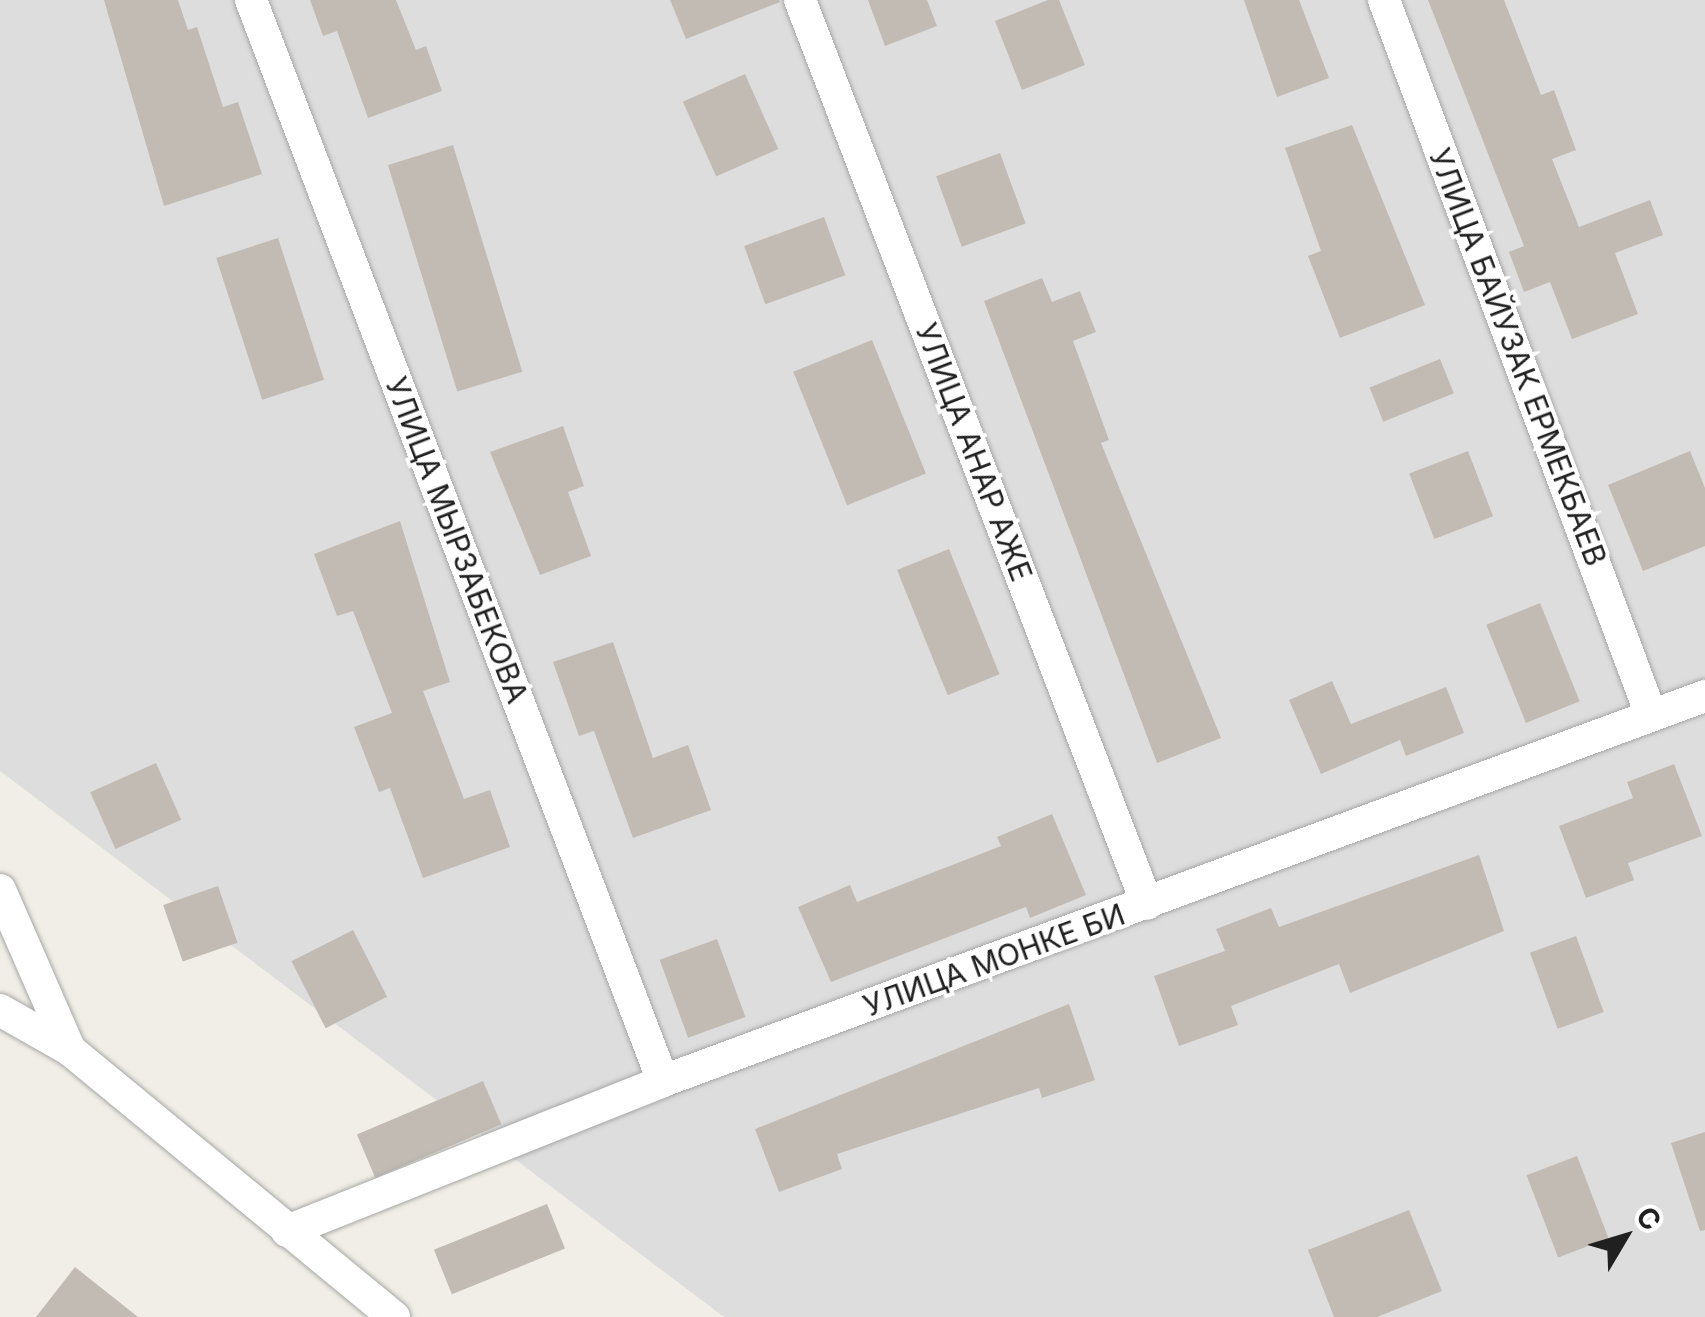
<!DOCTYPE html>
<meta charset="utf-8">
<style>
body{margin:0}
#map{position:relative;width:1705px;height:1317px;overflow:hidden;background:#f0eee6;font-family:Inter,sans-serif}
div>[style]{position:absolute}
.residential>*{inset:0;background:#dedddd}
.building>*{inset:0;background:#c1bbb3;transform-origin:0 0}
.roads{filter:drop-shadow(0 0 2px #a7a7a7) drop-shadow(0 0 2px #a7a7a7)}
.street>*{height:32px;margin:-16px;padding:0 16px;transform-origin:16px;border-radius:16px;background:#fff}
span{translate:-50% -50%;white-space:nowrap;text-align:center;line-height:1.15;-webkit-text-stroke:8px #fff;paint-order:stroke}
.street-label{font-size:30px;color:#202020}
.north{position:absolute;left:1575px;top:1187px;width:100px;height:100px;-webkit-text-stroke:8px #fff;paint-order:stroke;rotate:52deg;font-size:28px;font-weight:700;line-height:40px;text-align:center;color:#202020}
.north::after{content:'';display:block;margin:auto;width:35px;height:45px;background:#202020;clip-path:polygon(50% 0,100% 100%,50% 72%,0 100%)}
</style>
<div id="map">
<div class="residential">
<div style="clip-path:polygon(0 0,1705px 0,1705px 1317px,724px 1317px,0 771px)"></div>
</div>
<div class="building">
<div style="clip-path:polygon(104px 0,178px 0,188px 30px,197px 27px,223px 107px,238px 102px,262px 174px,164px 206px)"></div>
<div style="clip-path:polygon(310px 0,396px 0,416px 50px,426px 46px,442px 91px,368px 118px,337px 31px,323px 36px)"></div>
<div style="clip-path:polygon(670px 0,779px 0,780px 2px,686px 39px)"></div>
<div style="clip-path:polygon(868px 0,927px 0,937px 26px,885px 46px)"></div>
<div style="clip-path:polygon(1048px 0,1059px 0,1085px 65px,1022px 90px,995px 21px)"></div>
<div style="clip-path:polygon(1244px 0,1299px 0,1329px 78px,1277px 97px)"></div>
<div style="clip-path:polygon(1428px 0,1504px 0,1541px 95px,1554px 90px,1576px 150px,1552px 159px,1579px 227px,1650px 200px,1663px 235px,1615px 253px,1638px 314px,1572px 339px,1550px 282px,1524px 292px,1509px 252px,1524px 246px)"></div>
<div style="left:745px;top:74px;width:82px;height:68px;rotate:66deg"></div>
<div style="clip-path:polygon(1352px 125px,1425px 305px,1340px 338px,1308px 256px,1321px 251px,1285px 148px)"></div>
<div style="left:453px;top:145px;width:237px;height:68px;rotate:73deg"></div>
<div style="left:1000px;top:153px;width:75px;height:68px;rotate:70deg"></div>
<div style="left:824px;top:217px;width:62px;height:85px;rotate:70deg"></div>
<div style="left:278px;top:238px;width:149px;height:65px;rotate:72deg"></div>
<div style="clip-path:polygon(1042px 278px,1052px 302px,1080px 291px,1096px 332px,1073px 341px,1109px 440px,1101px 443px,1221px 738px,1157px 763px,984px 301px)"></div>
<div style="left:872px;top:340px;width:144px;height:85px;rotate:68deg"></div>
<div style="left:1440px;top:359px;width:37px;height:76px;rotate:68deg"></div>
<div style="clip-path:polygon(563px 426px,584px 486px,568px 492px,591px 556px,540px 575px,490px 452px)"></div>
<div style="left:1468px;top:451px;width:70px;height:63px;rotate:69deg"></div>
<div style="clip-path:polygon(1690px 451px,1705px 488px,1705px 546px,1643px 571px,1608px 485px)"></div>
<div style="clip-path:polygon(400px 521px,450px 682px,423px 691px,464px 799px,490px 790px,510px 847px,423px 878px,390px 788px,379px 792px,354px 727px,392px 713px,353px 611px,337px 616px,314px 554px)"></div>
<div style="left:949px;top:549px;width:135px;height:56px;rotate:68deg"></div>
<div style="left:1540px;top:603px;width:106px;height:58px;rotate:68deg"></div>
<div style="clip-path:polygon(613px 642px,653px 758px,688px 745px,711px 810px,633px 838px,594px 731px,579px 736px,553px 662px)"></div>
<div style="clip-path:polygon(1332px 681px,1351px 724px,1446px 687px,1464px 733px,1406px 756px,1400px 740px,1321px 774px,1289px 700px)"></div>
<div style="left:156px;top:763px;width:62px;height:72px;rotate:66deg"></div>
<div style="clip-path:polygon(1674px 764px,1702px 836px,1628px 863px,1634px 880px,1586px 898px,1559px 826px,1633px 798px,1627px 782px)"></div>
<div style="clip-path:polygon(1052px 814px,1086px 895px,1030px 918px,1026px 907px,831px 982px,798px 907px,850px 885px,857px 902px,1001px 846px,997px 837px)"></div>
<div style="clip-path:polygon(1479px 855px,1504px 931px,1350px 993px,1339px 964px,1231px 1006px,1238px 1025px,1179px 1046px,1154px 976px,1225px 951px,1216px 929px,1271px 908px,1279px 927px)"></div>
<div style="left:218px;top:886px;width:60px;height:58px;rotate:71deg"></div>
<div style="left:353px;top:930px;width:75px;height:69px;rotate:63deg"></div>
<div style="left:1576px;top:936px;width:81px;height:49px;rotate:70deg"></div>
<div style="left:717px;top:939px;width:83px;height:61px;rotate:70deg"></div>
<div style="clip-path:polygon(1069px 1004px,1095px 1080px,1042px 1098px,1039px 1088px,837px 1154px,842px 1169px,779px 1192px,755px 1129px)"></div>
<div style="left:483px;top:1081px;width:47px;height:137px;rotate:67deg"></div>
<div style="clip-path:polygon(1705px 1132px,1705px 1230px,1700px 1231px,1671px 1143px)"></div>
<div style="left:1577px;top:1156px;width:88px;height:54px;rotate:69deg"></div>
<div style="left:547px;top:1204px;width:48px;height:122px;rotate:68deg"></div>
<div style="clip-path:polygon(1409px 1210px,1442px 1291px,1377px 1317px,1334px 1317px,1308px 1250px)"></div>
<div style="clip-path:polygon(75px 1267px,138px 1317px,36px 1317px)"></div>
</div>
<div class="roads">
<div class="street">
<div style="left:251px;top:0;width:1157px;rotate:69.14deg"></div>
<div style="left:800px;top:0;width:968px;rotate:69deg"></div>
<div style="left:1384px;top:0;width:763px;rotate:69.52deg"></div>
<div style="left:0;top:890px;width:175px;rotate:66.4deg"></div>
<div style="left:0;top:1010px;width:81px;rotate:29.7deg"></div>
<div style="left:70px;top:1050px;width:420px;rotate:39.5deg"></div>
<div style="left:287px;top:1231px;width:405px;rotate:-21.7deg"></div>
<div style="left:663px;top:1081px;width:1111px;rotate:-20.28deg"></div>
</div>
</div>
<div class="street-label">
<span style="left:1518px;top:357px;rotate:69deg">УЛИЦА БАЙУЗАК ЕРМЕКБАЕВ</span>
<span style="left:974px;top:452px;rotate:69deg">УЛИЦА АНАР АЖЕ</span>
<span style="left:457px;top:540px;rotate:69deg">УЛИЦА МЫРЗАБЕКОВА</span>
<span style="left:994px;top:960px;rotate:-20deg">УЛИЦА МОНКЕ БИ</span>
</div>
<div class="north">С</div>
</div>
